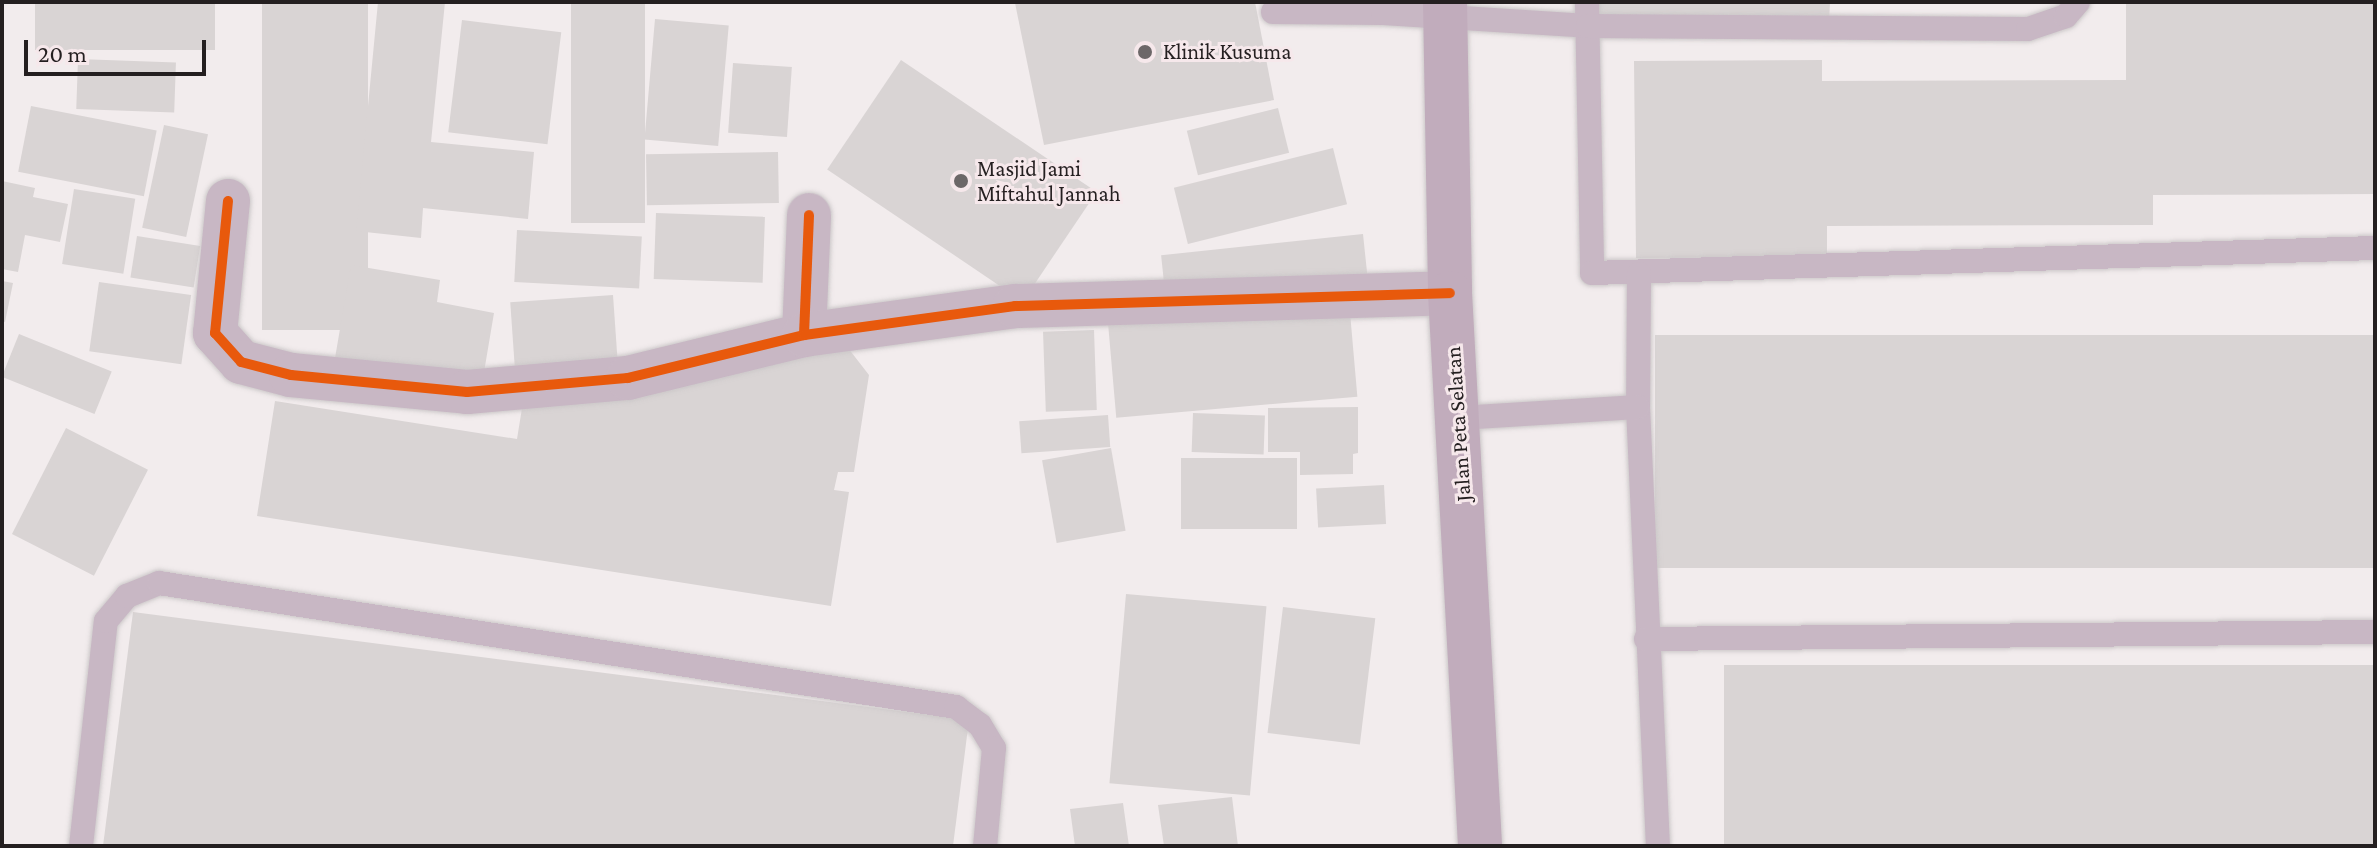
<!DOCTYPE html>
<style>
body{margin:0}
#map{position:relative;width:2377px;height:848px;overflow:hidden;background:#f2eced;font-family:"Crimson Pro",serif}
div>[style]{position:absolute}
.building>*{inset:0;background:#d9d4d4;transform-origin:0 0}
.roads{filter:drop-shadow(0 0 2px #ccc8c9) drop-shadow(0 0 2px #ccc8c9)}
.service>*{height:24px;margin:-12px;padding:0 12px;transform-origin:12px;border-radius:12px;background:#c8b7c4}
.minor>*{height:44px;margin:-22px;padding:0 22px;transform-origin:22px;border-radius:22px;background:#c8b7c4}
.secondary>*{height:44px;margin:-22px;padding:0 22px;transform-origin:22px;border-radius:22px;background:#c1acbc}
.cycleway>*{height:10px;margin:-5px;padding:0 5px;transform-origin:5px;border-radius:5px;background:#e8590c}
.dots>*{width:22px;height:22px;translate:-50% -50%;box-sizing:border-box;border:4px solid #f6e8eb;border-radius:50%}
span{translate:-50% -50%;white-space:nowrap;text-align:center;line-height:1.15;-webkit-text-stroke:6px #f6e8eb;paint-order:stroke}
.poi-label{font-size:22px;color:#241f20}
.left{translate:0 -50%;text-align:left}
.street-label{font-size:22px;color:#241f20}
.frame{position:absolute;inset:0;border:4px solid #241f20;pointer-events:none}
.scale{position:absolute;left:24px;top:40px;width:182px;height:36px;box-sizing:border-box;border:4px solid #241f20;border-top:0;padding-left:10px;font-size:24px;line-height:28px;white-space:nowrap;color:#241f20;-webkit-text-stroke:6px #f6e8eb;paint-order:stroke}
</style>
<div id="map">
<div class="building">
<div style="left:35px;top:2px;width:180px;height:48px"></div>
<div style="left:262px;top:2px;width:106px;height:328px"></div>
<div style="clip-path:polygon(378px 2px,445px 2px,431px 142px,534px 152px,528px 219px,423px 208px,421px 238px,356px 231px)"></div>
<div style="left:571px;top:2px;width:74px;height:221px"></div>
<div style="clip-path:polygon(1255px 2px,1274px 100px,1044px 145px,1015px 3px)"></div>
<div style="clip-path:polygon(1597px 2px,1830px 2px,1829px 22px,1596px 17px)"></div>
<div style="clip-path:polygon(2126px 2px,2375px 2px,2375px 194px,2153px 195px,2153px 225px,1827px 226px,1827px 257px,1636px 258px,1634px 61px,1822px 60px,1822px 81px,2126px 80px)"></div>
<div style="left:655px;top:19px;width:74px;height:121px;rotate:5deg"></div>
<div style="left:462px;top:20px;width:100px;height:113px;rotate:7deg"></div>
<div style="left:78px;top:59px;width:98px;height:50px;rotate:2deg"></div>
<div style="left:901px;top:60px;width:236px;height:132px;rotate:34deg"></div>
<div style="left:733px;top:63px;width:59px;height:70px;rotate:4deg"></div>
<div style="left:31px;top:106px;width:128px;height:67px;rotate:11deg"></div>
<div style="left:1278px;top:108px;width:46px;height:94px;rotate:76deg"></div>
<div style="left:164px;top:125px;width:45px;height:105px;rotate:12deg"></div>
<div style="left:1333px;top:148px;width:58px;height:164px;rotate:76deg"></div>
<div style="left:778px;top:152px;width:51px;height:132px;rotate:89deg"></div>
<div style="clip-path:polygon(2px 181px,35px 188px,33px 197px,68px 204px,60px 242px,25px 235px,18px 272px,2px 269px)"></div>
<div style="left:74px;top:189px;width:62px;height:76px;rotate:9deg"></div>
<div style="left:656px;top:213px;width:109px;height:66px;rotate:2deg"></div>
<div style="left:517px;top:230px;width:125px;height:52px;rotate:3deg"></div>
<div style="left:1363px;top:234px;width:40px;height:203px;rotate:84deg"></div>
<div style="left:137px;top:236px;width:64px;height:42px;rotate:9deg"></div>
<div style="clip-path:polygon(351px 265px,440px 280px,437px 302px,494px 313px,483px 378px,335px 358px)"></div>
<div style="clip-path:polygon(2px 281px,13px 283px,5px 322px,2px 321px)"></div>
<div style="left:99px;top:282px;width:93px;height:70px;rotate:8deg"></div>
<div style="left:613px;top:295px;width:68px;height:103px;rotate:86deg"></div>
<div style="left:1349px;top:301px;width:96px;height:242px;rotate:85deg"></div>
<div style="left:1094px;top:330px;width:80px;height:51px;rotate:88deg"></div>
<div style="left:19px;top:334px;width:100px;height:46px;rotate:22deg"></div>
<div style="clip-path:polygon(838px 335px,869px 375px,854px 472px,838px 472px,834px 490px,849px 492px,831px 606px,257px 516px,275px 401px,517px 439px,523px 402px)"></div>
<div style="left:2375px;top:335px;width:233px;height:720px;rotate:90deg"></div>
<div style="clip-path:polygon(1358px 407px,1358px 453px,1353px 454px,1353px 474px,1300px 475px,1300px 452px,1268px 452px,1268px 408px)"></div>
<div style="left:1193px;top:413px;width:72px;height:39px;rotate:2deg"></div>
<div style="left:1108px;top:415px;width:32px;height:89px;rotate:86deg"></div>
<div style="left:66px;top:428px;width:92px;height:119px;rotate:27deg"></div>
<div style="left:1111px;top:448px;width:84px;height:70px;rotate:80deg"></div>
<div style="left:1181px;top:458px;width:116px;height:71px"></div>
<div style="left:1384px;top:485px;width:39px;height:68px;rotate:87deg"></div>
<div style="left:1126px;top:594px;width:141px;height:190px;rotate:5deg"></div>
<div style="left:1283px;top:607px;width:93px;height:127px;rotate:7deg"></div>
<div style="clip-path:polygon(133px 612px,969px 720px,953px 846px,103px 846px)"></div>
<div style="left:2375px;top:665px;width:181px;height:651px;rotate:90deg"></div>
<div style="clip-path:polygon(1232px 797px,1238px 846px,1164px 846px,1158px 805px)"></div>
<div style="clip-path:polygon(1123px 803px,1129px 846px,1075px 846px,1070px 809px)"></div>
</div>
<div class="roads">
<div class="service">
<div style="left:1587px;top:2px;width:271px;rotate:88.9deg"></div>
<div style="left:1592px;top:273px;width:783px;rotate:-1.83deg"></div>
<div style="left:1273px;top:12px;width:110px;rotate:0.5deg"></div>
<div style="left:1383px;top:13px;width:205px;rotate:3.6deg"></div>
<div style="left:1588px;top:26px;width:440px;rotate:0.4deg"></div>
<div style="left:2028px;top:29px;width:40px;rotate:-18.9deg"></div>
<div style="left:2066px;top:16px;width:18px;rotate:-49deg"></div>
<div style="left:1639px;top:274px;width:133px;rotate:90.4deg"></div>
<div style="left:1638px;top:407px;width:439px;rotate:87.4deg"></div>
<div style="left:1459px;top:418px;width:179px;rotate:-3.5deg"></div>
<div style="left:1646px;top:639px;width:729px;rotate:-0.55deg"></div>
<div style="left:81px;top:846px;width:226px;rotate:-83.7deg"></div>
<div style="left:106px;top:621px;width:33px;rotate:-50deg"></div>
<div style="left:127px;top:596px;width:35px;rotate:-22deg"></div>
<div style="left:159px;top:583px;width:807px;rotate:8.84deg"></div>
<div style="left:956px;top:707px;width:30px;rotate:37deg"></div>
<div style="left:980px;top:725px;width:27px;rotate:59deg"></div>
<div style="left:994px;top:748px;width:98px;rotate:95.2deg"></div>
</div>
<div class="minor">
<div style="left:228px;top:201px;width:133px;rotate:95.6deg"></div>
<div style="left:215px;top:333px;width:39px;rotate:48deg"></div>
<div style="left:241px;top:362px;width:52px;rotate:14.6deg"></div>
<div style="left:291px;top:375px;width:177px;rotate:5.5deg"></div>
<div style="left:467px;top:392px;width:162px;rotate:-5deg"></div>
<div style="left:628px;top:378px;width:181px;rotate:-13.7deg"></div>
<div style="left:804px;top:335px;width:120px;rotate:-87.6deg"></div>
<div style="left:804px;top:335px;width:213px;rotate:-7.8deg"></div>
<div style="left:1015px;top:306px;width:435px;rotate:-1.7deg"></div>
</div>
<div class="secondary">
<div style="left:1445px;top:2px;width:291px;rotate:89deg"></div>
<div style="left:1450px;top:293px;width:554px;rotate:86.89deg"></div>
</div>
</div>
<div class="cycleway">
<div style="left:228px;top:201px;width:133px;rotate:95.6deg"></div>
<div style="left:215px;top:333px;width:39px;rotate:48deg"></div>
<div style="left:241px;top:362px;width:52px;rotate:14.6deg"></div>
<div style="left:291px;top:375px;width:177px;rotate:5.5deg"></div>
<div style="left:467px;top:392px;width:162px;rotate:-5deg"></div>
<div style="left:628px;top:378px;width:181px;rotate:-13.7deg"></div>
<div style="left:804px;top:335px;width:120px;rotate:-87.6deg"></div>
<div style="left:804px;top:335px;width:213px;rotate:-7.8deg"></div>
<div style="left:1015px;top:306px;width:435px;rotate:-1.7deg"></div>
</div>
<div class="dots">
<div style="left:1145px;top:52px;background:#6c6768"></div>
<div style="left:961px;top:181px;background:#6c6768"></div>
</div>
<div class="poi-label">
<span class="left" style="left:1163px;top:52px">Klinik Kusuma</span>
<span class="left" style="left:977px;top:181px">Masjid Jami<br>Miftahul Jannah</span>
</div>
<div class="street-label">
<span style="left:1458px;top:424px;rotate:-94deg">Jalan Peta Selatan</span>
</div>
<div class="frame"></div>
<div class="scale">20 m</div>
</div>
